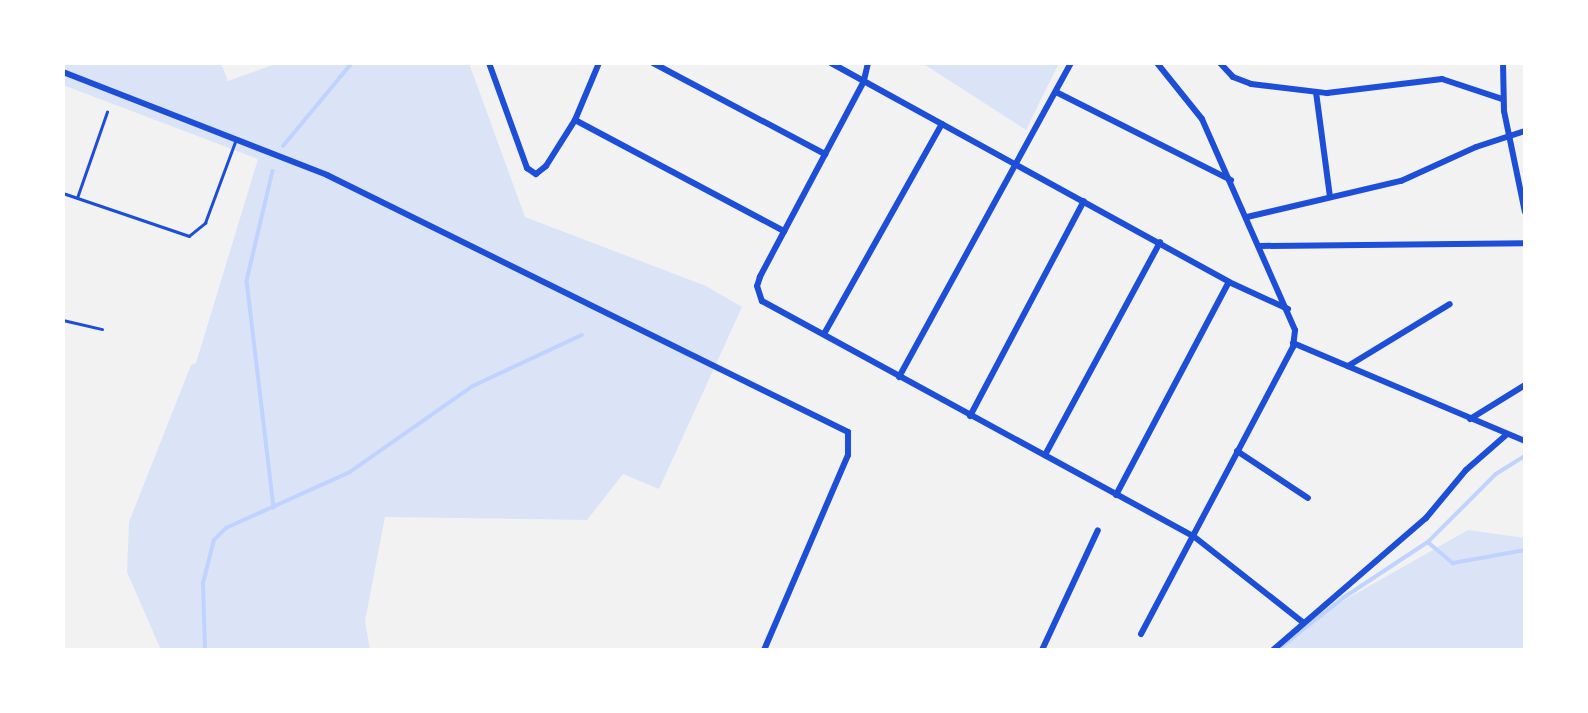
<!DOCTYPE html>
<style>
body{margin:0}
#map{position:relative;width:1588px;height:713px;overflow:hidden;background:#f2f2f2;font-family:Signika,sans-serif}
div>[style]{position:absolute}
.green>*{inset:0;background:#dbe4f7}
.stream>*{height:3.5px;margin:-1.75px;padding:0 1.75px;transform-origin:1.75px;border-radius:1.75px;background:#bfd3fe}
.service>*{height:2.5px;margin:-1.25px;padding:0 1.25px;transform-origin:1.25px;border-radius:1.25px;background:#1d4ed8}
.minor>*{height:6px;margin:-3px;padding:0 3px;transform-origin:3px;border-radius:3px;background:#1d4ed8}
span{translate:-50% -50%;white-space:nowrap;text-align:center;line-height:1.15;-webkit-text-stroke:5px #fff;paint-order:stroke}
.frame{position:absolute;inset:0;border:65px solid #fff;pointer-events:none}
</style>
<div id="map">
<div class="green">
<div style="clip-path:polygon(63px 63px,221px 63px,228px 81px,278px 63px,469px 63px,525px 217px,706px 286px,742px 307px,659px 489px,623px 474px,587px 520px,385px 517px,365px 621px,370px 650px,161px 650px,127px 572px,129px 522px,191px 365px,196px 363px,258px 159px,63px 85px)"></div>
<div style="clip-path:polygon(922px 63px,1059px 63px,1026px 130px)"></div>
<div style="clip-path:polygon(1468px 530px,1525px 538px,1525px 650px,1277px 650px,1306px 622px)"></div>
</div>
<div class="stream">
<div style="left:283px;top:146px;width:108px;rotate:-50.3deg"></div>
<div style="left:273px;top:171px;width:113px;rotate:103.3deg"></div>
<div style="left:247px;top:281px;width:228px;rotate:83.2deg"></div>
<div style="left:1428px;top:542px;width:33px;rotate:40deg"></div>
<div style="left:1453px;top:563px;width:73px;rotate:-10.2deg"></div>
<div style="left:1280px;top:648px;width:80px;rotate:-38.4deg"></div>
<div style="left:1343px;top:598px;width:102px;rotate:-33.4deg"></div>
<div style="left:1428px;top:542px;width:96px;rotate:-45deg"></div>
<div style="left:1496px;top:474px;width:34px;rotate:-32deg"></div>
<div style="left:205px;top:650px;width:67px;rotate:-91.7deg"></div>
<div style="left:203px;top:583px;width:44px;rotate:-75.7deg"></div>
<div style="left:214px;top:540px;width:17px;rotate:-45deg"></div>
<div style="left:226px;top:528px;width:136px;rotate:-24.3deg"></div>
<div style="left:350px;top:472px;width:150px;rotate:-35deg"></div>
<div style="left:473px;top:386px;width:120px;rotate:-25.1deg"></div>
</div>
<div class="service">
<div style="left:63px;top:193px;width:133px;rotate:18.8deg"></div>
<div style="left:189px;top:236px;width:21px;rotate:-39deg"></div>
<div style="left:205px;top:223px;width:90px;rotate:-69.7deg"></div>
<div style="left:77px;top:198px;width:91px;rotate:-70.8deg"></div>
<div style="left:63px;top:320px;width:40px;rotate:13deg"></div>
</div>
<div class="minor">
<div style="left:489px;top:63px;width:112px;rotate:70.1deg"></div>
<div style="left:527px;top:168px;width:11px;rotate:34deg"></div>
<div style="left:536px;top:174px;width:13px;rotate:-39deg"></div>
<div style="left:546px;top:166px;width:54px;rotate:-57.8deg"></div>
<div style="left:575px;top:120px;width:62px;rotate:-67.2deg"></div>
<div style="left:653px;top:63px;width:195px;rotate:27.9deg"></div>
<div style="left:831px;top:63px;width:454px;rotate:28.8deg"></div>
<div style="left:1229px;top:282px;width:65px;rotate:24.6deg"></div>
<div style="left:868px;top:63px;width:18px;rotate:103deg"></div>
<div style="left:864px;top:81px;width:222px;rotate:118deg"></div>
<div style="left:760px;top:277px;width:9px;rotate:108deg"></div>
<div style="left:757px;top:286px;width:16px;rotate:72deg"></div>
<div style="left:762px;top:301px;width:490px;rotate:28.6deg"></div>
<div style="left:1192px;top:535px;width:142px;rotate:38.2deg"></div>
<div style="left:1220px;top:63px;width:19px;rotate:47deg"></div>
<div style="left:1233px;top:77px;width:19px;rotate:21deg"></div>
<div style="left:1251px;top:84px;width:77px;rotate:6.8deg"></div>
<div style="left:1327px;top:93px;width:116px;rotate:-6.9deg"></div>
<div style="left:1442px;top:79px;width:63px;rotate:18.4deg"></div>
<div style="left:1503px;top:63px;width:48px;rotate:88.8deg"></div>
<div style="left:1504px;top:111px;width:103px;rotate:78.3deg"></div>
<div style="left:63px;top:72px;width:283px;rotate:21.3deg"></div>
<div style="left:327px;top:175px;width:581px;rotate:26.26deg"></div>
<div style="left:848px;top:432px;width:23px;rotate:90deg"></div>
<div style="left:848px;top:455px;width:212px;rotate:113.3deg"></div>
<div style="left:1056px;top:92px;width:196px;rotate:26.7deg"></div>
<div style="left:1316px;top:92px;width:106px;rotate:82.4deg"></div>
<div style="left:575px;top:120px;width:237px;rotate:28deg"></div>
<div style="left:1247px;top:217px;width:158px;rotate:-13.2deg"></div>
<div style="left:1401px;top:181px;width:82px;rotate:-24.4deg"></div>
<div style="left:1476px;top:147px;width:52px;rotate:-18.1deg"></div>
<div style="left:1260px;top:246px;width:265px;rotate:-0.6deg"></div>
<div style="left:824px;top:334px;width:241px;rotate:-60.7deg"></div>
<div style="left:1293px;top:343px;width:252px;rotate:22.9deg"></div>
<div style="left:1348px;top:366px;width:119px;rotate:-31.3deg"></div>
<div style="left:899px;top:377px;width:358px;rotate:-61.3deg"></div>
<div style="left:970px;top:416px;width:243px;rotate:-62.1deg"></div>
<div style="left:1470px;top:419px;width:65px;rotate:-31.7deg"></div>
<div style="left:1237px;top:451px;width:85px;rotate:33.5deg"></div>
<div style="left:1045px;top:455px;width:242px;rotate:-61.6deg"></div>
<div style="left:1116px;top:495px;width:241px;rotate:-62.1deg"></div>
<div style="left:1141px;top:634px;width:325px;rotate:-62.1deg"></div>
<div style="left:1293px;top:347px;width:17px;rotate:-83deg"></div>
<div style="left:1295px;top:330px;width:231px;rotate:-113.8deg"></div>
<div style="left:1202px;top:119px;width:72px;rotate:-128.8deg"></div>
<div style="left:1042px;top:650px;width:132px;rotate:-65deg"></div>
<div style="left:1273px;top:650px;width:202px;rotate:-40.8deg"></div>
<div style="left:1426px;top:518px;width:62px;rotate:-50.2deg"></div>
<div style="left:1466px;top:470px;width:52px;rotate:-41.1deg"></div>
</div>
<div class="frame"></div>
</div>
